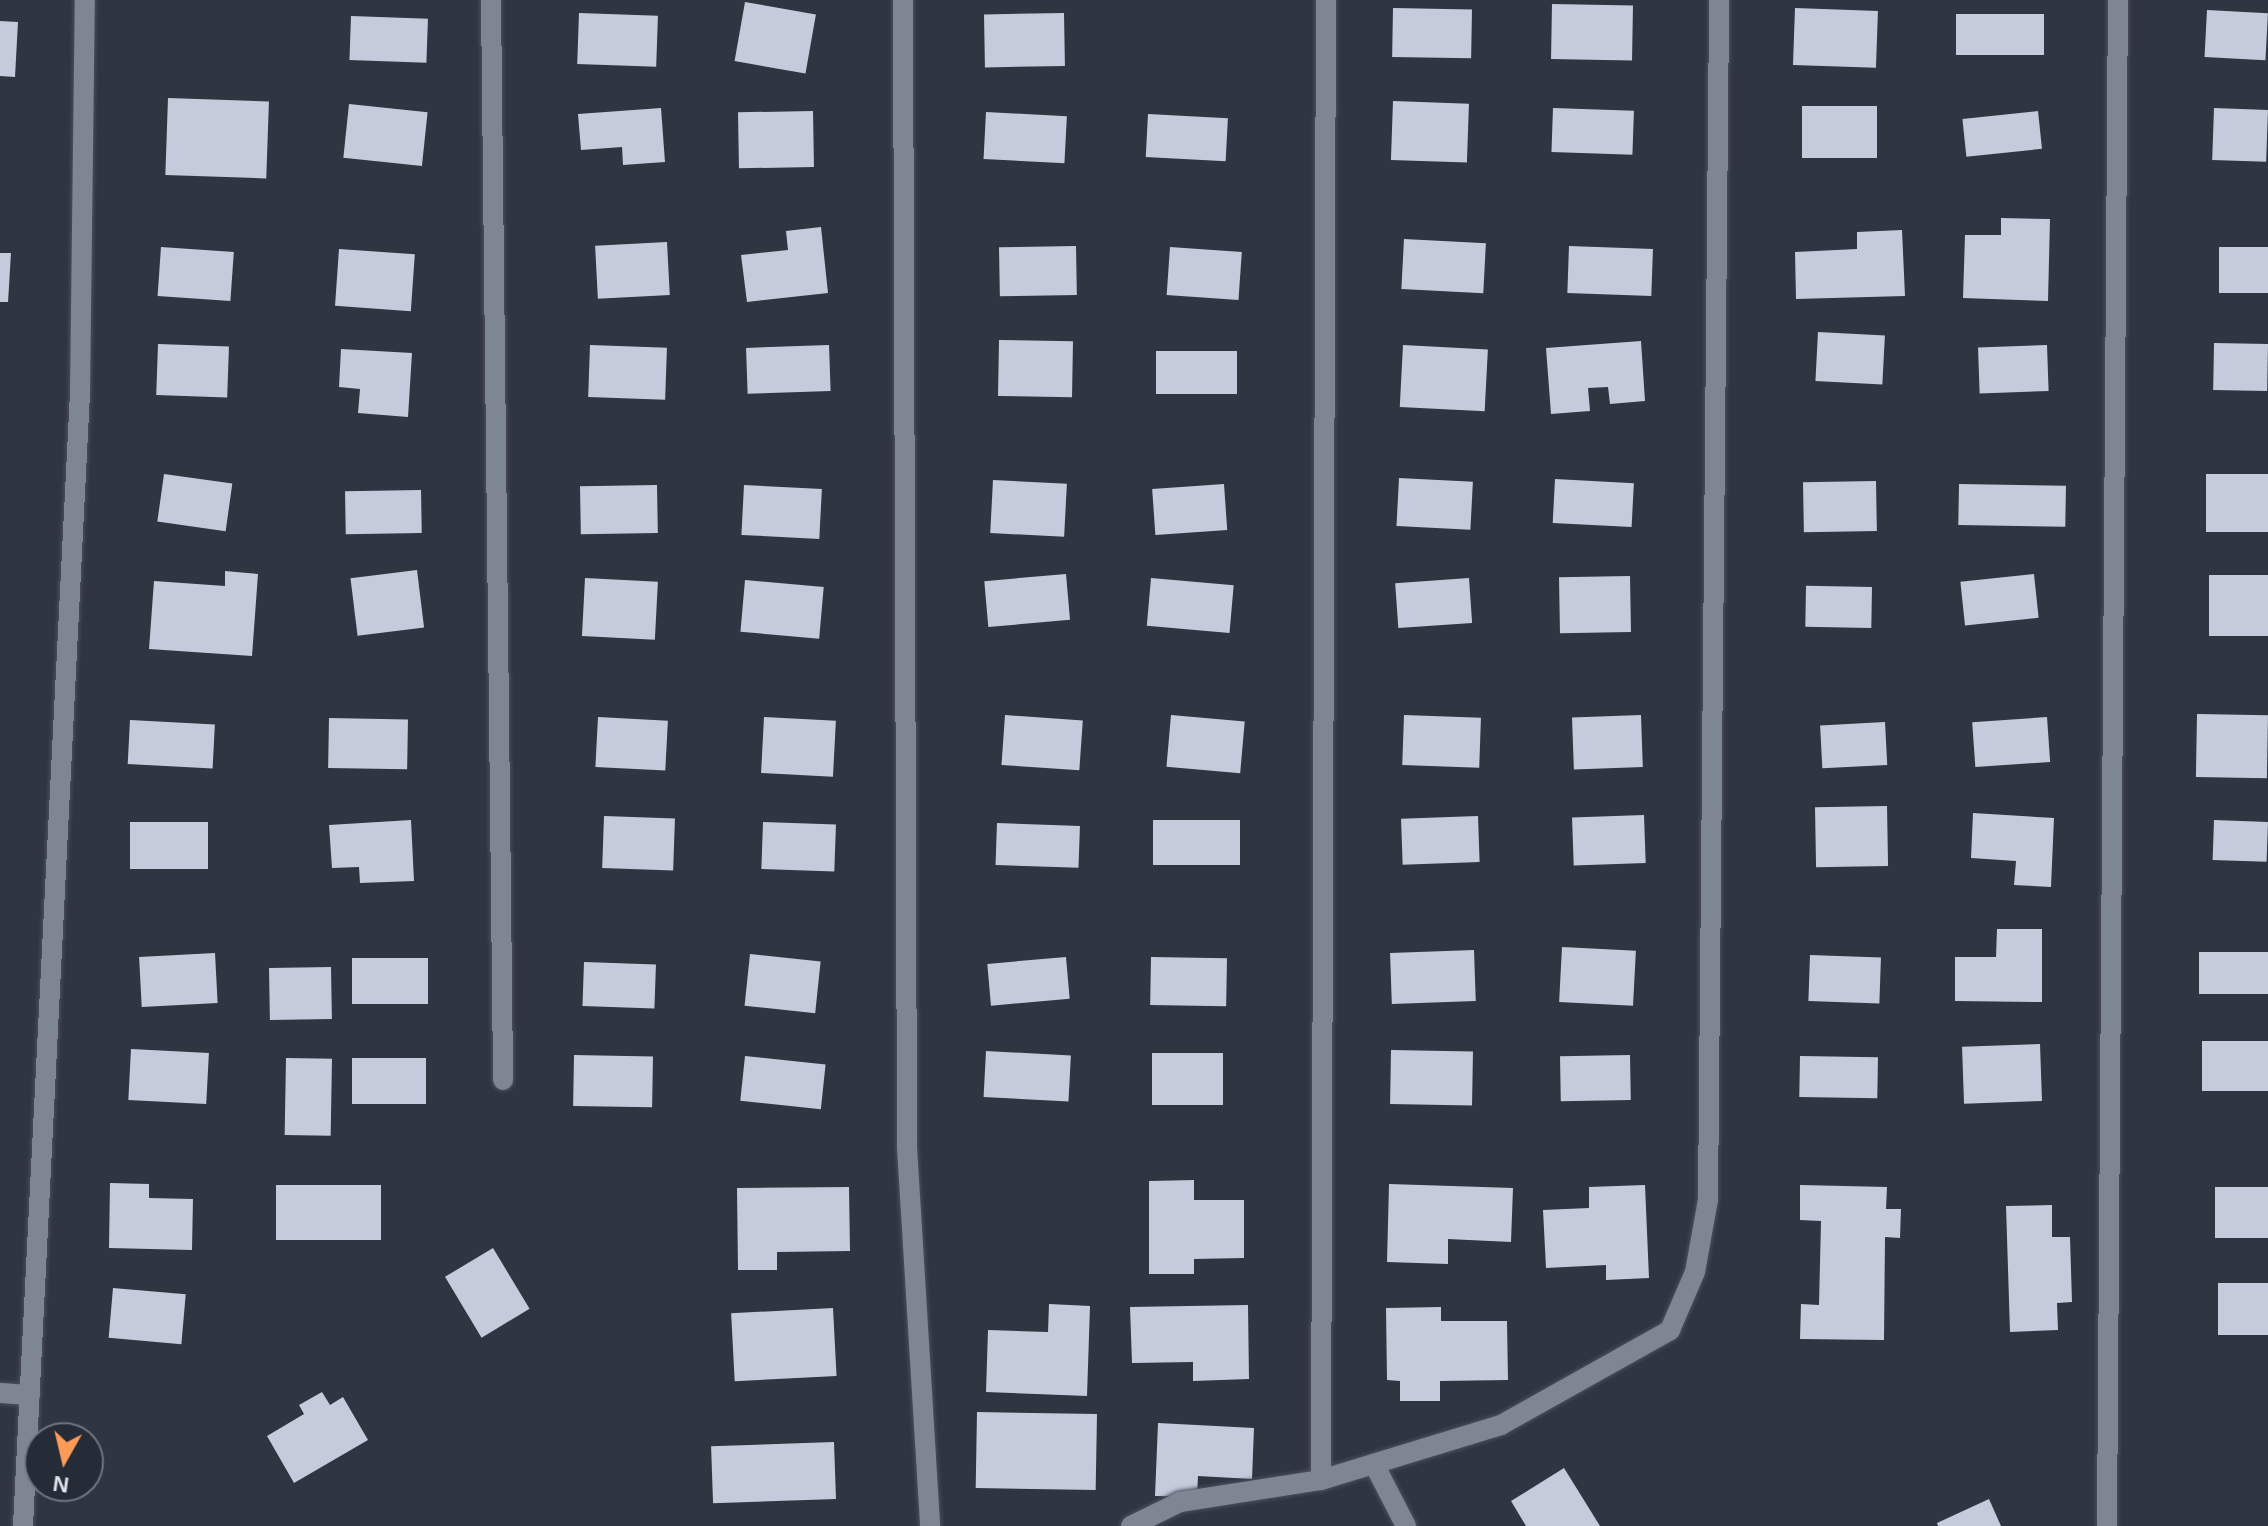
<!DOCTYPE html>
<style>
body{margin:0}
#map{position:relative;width:2268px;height:1526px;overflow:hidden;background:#2f3541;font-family:Arial,sans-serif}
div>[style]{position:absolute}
.building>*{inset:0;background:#c4ccdc;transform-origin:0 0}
.roads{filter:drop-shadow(0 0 2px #4b505a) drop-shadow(0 0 2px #4b505a)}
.minor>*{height:20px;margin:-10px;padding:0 10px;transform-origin:10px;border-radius:10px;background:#7e8694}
span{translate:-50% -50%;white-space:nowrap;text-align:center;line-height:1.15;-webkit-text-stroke:8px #252b37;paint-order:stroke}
.north{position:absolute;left:24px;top:1422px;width:80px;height:80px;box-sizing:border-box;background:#252b37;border:2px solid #6f747f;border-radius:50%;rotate:188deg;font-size:22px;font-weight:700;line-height:32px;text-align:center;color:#dee2ea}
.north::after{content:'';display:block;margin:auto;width:28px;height:36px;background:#fe9b58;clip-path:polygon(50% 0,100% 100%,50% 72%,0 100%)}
</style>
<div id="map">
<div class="building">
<div style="left:745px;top:2px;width:72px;height:60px;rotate:10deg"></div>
<div style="left:1552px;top:4px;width:81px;height:55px;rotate:1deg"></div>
<div style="left:1393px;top:8px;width:79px;height:49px;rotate:1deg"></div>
<div style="left:1795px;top:8px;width:83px;height:57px;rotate:2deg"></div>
<div style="left:2207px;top:10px;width:61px;height:47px;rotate:3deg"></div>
<div style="left:579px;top:13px;width:79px;height:51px;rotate:2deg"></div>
<div style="left:1064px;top:13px;width:53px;height:80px;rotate:89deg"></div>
<div style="left:2044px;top:14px;width:41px;height:88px;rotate:90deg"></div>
<div style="left:351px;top:16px;width:77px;height:44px;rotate:2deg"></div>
<div style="clip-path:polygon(0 21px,18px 22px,15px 77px,0 76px)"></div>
<div style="left:168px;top:98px;width:101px;height:77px;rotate:2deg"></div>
<div style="left:1393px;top:101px;width:76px;height:59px;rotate:2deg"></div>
<div style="left:349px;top:104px;width:79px;height:54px;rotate:6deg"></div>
<div style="left:1802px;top:106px;width:75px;height:52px"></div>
<div style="clip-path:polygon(661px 108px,665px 162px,623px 165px,622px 147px,581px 150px,578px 114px)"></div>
<div style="left:1553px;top:108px;width:81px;height:44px;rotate:2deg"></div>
<div style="left:2214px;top:108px;width:54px;height:52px;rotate:2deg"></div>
<div style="left:813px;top:111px;width:56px;height:75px;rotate:89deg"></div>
<div style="left:2038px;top:111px;width:38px;height:76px;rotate:84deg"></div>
<div style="left:986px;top:112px;width:81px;height:47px;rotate:3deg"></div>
<div style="left:1148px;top:114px;width:80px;height:43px;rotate:3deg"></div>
<div style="clip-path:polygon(2001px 218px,2050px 219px,2048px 301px,1963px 298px,1965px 235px,2001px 235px)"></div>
<div style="clip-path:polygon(821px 227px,828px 293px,747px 302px,741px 255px,788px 250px,786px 231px)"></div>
<div style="clip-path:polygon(1902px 230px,1905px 296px,1796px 299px,1795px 252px,1857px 249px,1857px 232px)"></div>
<div style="left:1404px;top:239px;width:82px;height:50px;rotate:3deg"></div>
<div style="left:667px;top:242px;width:53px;height:72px;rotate:87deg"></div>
<div style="left:1076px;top:246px;width:49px;height:77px;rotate:89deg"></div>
<div style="left:1569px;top:246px;width:84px;height:47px;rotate:2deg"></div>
<div style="left:161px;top:247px;width:73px;height:49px;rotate:4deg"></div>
<div style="left:1170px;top:247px;width:72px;height:48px;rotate:4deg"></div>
<div style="left:2268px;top:247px;width:46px;height:49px;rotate:90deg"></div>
<div style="left:339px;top:249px;width:76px;height:57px;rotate:4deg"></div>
<div style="clip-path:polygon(0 253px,11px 253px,8px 302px,0 302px)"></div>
<div style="left:1818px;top:332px;width:67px;height:49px;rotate:3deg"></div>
<div style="left:999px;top:340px;width:74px;height:56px;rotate:1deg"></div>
<div style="clip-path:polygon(1641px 341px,1645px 401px,1610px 404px,1608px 387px,1588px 388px,1590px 411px,1551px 414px,1546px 348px)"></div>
<div style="left:2214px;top:343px;width:54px;height:47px;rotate:1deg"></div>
<div style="left:158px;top:344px;width:71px;height:51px;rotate:2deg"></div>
<div style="left:590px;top:345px;width:77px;height:52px;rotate:2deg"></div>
<div style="left:829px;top:345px;width:46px;height:83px;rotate:88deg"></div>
<div style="left:1403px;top:345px;width:85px;height:62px;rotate:3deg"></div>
<div style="left:2047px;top:345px;width:46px;height:69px;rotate:88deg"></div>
<div style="clip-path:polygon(341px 349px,412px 353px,408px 417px,358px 413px,360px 389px,339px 387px)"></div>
<div style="left:1156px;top:351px;width:81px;height:43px"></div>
<div style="left:164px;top:474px;width:69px;height:48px;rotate:8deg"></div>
<div style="left:2206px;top:474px;width:62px;height:58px"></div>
<div style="left:1399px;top:478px;width:74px;height:48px;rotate:3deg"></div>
<div style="left:1555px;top:479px;width:79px;height:44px;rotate:3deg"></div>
<div style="left:993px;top:480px;width:74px;height:53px;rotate:3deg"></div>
<div style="left:1876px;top:481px;width:50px;height:73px;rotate:89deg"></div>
<div style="left:1224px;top:484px;width:46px;height:72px;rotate:86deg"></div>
<div style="left:1959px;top:484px;width:107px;height:41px;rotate:1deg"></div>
<div style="left:657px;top:485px;width:48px;height:77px;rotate:89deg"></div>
<div style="left:744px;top:485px;width:78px;height:50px;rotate:3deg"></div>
<div style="left:421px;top:490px;width:43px;height:76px;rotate:89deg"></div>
<div style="left:417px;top:570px;width:58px;height:67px;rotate:83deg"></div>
<div style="clip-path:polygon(225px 571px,258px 574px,252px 656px,149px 649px,154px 581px,225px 586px)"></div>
<div style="left:1066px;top:574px;width:46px;height:82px;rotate:85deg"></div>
<div style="left:2034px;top:574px;width:44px;height:74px;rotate:84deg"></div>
<div style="left:2268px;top:575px;width:61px;height:59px;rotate:90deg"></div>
<div style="left:1630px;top:576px;width:56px;height:71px;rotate:89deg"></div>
<div style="left:585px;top:578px;width:73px;height:58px;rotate:3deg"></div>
<div style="left:1151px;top:578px;width:83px;height:48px;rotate:5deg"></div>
<div style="left:1469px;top:578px;width:45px;height:74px;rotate:86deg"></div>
<div style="left:745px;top:580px;width:79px;height:52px;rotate:5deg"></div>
<div style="left:1872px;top:587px;width:41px;height:66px;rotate:91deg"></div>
<div style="left:2197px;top:714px;width:71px;height:63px;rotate:1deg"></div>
<div style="left:1005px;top:715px;width:78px;height:50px;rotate:4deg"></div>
<div style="left:1171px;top:715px;width:74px;height:52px;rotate:5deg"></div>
<div style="left:1404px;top:715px;width:77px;height:50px;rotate:2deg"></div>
<div style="left:1641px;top:715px;width:52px;height:69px;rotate:88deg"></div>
<div style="left:598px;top:717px;width:70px;height:50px;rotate:3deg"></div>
<div style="left:764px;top:717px;width:72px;height:56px;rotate:3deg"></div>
<div style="left:2047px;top:717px;width:45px;height:75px;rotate:86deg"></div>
<div style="left:329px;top:718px;width:79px;height:50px;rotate:1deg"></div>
<div style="left:130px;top:720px;width:85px;height:44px;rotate:3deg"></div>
<div style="left:1885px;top:722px;width:43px;height:65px;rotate:87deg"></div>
<div style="left:1887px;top:806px;width:60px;height:72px;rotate:89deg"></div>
<div style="clip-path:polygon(1973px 813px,2054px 818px,2051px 887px,2014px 885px,2016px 861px,1971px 858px)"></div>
<div style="left:1644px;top:815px;width:48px;height:72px;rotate:88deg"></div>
<div style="left:604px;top:816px;width:71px;height:52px;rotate:2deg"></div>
<div style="left:1478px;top:816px;width:46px;height:77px;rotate:88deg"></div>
<div style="clip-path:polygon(411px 820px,414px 881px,360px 883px,359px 867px,332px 868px,329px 825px)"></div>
<div style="left:1153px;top:820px;width:87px;height:45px"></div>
<div style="left:2214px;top:820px;width:54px;height:40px;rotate:2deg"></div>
<div style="left:130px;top:822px;width:78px;height:47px"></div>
<div style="left:763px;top:822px;width:73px;height:47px;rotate:2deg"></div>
<div style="left:997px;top:823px;width:83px;height:42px;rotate:2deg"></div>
<div style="clip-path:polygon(1997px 929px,2042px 929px,2042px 1002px,1955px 1001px,1955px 957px,1996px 957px)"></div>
<div style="left:1562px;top:947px;width:74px;height:55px;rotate:3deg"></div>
<div style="left:1474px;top:950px;width:51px;height:84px;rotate:88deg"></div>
<div style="left:2268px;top:952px;width:42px;height:69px;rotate:90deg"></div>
<div style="left:215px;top:953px;width:50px;height:76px;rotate:87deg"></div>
<div style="left:750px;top:954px;width:71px;height:52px;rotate:6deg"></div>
<div style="left:1810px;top:955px;width:71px;height:46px;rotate:2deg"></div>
<div style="left:1066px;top:957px;width:42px;height:79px;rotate:85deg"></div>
<div style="left:1151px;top:957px;width:76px;height:48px;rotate:1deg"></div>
<div style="left:352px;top:958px;width:76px;height:46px"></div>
<div style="left:584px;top:962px;width:72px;height:44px;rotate:2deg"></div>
<div style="left:331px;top:967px;width:52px;height:62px;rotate:89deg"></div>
<div style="left:2268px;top:1041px;width:50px;height:66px;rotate:90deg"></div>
<div style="left:2040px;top:1044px;width:57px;height:78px;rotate:88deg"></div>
<div style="left:131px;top:1049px;width:78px;height:51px;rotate:3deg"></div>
<div style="left:1391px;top:1050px;width:82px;height:54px;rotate:1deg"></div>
<div style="left:986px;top:1051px;width:85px;height:46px;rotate:3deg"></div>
<div style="left:1152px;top:1053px;width:71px;height:52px"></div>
<div style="left:574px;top:1055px;width:79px;height:51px;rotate:1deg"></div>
<div style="left:1630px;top:1055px;width:45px;height:70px;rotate:89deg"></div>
<div style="left:745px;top:1056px;width:81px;height:45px;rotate:6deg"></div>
<div style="left:1800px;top:1056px;width:78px;height:41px;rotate:1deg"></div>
<div style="left:286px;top:1058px;width:46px;height:77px;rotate:1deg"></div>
<div style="left:352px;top:1058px;width:74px;height:46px"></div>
<div style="clip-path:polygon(1194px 1180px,1194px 1200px,1244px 1200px,1244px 1258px,1194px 1259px,1194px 1274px,1149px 1274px,1149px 1181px)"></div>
<div style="clip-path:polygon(110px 1183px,149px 1184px,149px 1198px,193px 1199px,192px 1250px,109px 1248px)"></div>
<div style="clip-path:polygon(1389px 1184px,1513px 1188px,1511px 1242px,1448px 1239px,1448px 1264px,1387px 1262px)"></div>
<div style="left:276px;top:1185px;width:105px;height:55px"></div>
<div style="clip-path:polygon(1645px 1185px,1649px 1278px,1606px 1280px,1606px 1265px,1546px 1268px,1543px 1210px,1589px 1208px,1589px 1187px)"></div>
<div style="clip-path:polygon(1800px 1185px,1887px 1187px,1886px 1209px,1901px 1209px,1900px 1238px,1885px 1237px,1884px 1340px,1800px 1339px,1801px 1304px,1819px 1305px,1821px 1221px,1800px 1220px)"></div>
<div style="clip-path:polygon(849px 1187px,850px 1251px,777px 1252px,777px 1270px,738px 1270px,737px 1188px)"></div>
<div style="left:2268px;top:1187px;width:51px;height:53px;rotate:90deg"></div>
<div style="clip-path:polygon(2052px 1205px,2052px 1237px,2070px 1237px,2072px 1302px,2057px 1303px,2058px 1330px,2010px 1332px,2006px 1206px)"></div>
<div style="left:493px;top:1248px;width:71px;height:56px;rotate:59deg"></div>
<div style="left:2268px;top:1283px;width:52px;height:50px;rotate:90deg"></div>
<div style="left:113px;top:1288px;width:73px;height:50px;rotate:5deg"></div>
<div style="clip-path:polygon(1049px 1304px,1090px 1306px,1087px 1396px,986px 1392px,988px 1330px,1048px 1332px)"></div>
<div style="clip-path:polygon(1248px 1305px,1249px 1379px,1193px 1381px,1193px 1362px,1132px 1363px,1130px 1307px)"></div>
<div style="clip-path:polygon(1441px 1307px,1441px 1321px,1507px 1321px,1508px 1380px,1440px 1381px,1440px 1401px,1400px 1401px,1400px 1381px,1387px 1380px,1386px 1308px)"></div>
<div style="left:833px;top:1308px;width:68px;height:102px;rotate:87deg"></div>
<div style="clip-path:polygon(322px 1392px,330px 1405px,343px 1397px,368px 1440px,294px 1483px,267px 1436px,304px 1414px,299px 1405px)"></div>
<div style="left:977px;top:1412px;width:120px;height:76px;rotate:1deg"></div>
<div style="clip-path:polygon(1158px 1423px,1254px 1428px,1252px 1479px,1198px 1476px,1197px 1497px,1155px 1496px)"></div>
<div style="left:834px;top:1442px;width:57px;height:123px;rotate:88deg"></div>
<div style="clip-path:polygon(1564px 1468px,1600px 1526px,1526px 1526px,1511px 1501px)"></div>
<div style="clip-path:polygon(1989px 1499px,2001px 1526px,1938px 1526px,1937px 1523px)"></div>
</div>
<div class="roads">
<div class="minor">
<div style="left:491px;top:0;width:1080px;rotate:89.36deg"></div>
<div style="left:903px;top:0;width:1147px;rotate:89.8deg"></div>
<div style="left:907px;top:1147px;width:380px;rotate:86.5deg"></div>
<div style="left:0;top:1393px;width:30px;rotate:4deg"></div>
<div style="left:1374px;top:1464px;width:70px;rotate:62.7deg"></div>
<div style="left:1321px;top:1480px;width:1480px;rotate:-89.81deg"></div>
<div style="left:23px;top:1526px;width:1134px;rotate:-87.12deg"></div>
<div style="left:80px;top:393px;width:393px;rotate:-89.3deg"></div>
<div style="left:1131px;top:1526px;width:55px;rotate:-26.1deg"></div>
<div style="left:1180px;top:1502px;width:143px;rotate:-8.9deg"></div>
<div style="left:1321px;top:1480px;width:188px;rotate:-17deg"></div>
<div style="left:1501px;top:1425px;width:194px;rotate:-29.3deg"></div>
<div style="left:1670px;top:1330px;width:63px;rotate:-66.7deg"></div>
<div style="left:1695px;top:1272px;width:73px;rotate:-79.8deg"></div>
<div style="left:1708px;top:1200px;width:1200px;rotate:-89.47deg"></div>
<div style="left:2107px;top:1526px;width:1526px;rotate:-89.59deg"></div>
</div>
</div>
<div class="north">N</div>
</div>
